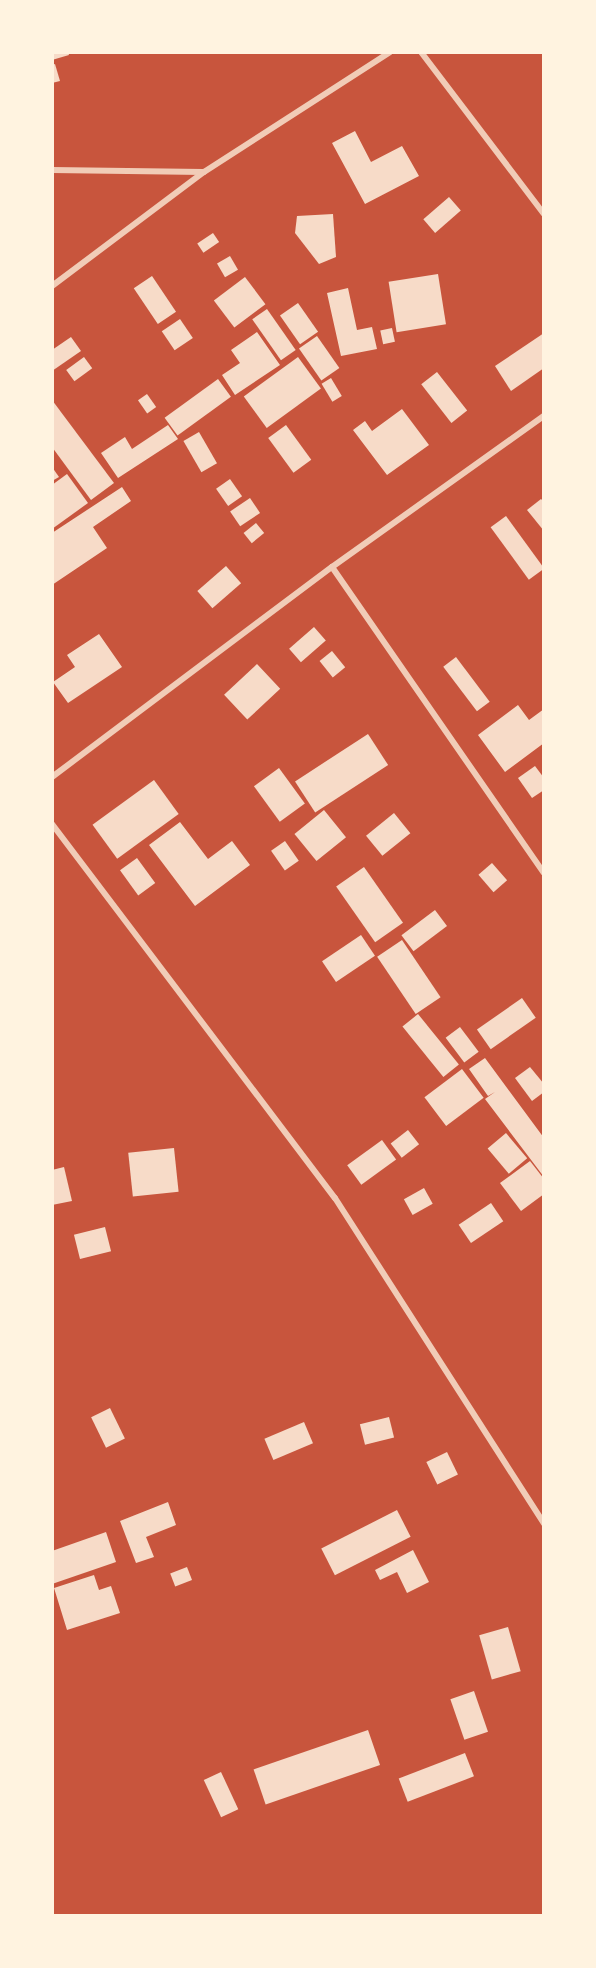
<!DOCTYPE html>
<style>
body{margin:0}
#map{position:relative;width:596px;height:1968px;overflow:hidden;background:#c8553d;font-family:"Crimson Pro",serif}
div>[style]{position:absolute}
.building>*{inset:0;background:#f7dbc8;transform-origin:0 0}
.minor>*{height:6px;margin:-3px;padding:0 3px;transform-origin:3px;border-radius:3px;background:#f1ccb7}
span{translate:-50% -50%;white-space:nowrap;text-align:center;line-height:1.15;-webkit-text-stroke:4.5px #fff3e0;paint-order:stroke}
.frame{position:absolute;inset:0;border:54px solid #fff3e0;pointer-events:none}
</style>
<div id="map">
<div class="building">
<div style="clip-path:polygon(52px 52px,68px 52px,69px 55px,52px 60px)"></div>
<div style="clip-path:polygon(55px 64px,60px 81px,52px 83px,52px 65px)"></div>
<div style="clip-path:polygon(355px 131px,371px 162px,402px 146px,419px 176px,365px 204px,332px 143px)"></div>
<div style="left:449px;top:197px;width:18px;height:34px;rotate:49deg"></div>
<div style="clip-path:polygon(333px 214px,336px 257px,319px 264px,295px 233px,297px 216px)"></div>
<div style="left:213px;top:233px;width:11px;height:19px;rotate:56deg"></div>
<div style="left:230px;top:256px;width:16px;height:15px;rotate:60deg"></div>
<div style="left:438px;top:274px;width:51px;height:50px;rotate:81deg"></div>
<div style="left:152px;top:276px;width:43px;height:22px;rotate:56deg"></div>
<div style="left:245px;top:277px;width:34px;height:39px;rotate:53deg"></div>
<div style="clip-path:polygon(348px 288px,357px 330px,372px 327px,377px 349px,341px 356px,327px 293px)"></div>
<div style="left:298px;top:303px;width:35px;height:22px;rotate:55deg"></div>
<div style="left:267px;top:309px;width:50px;height:18px;rotate:55deg"></div>
<div style="left:180px;top:319px;width:23px;height:22px;rotate:56deg"></div>
<div style="left:392px;top:328px;width:14px;height:12px;rotate:78deg"></div>
<div style="clip-path:polygon(257px 332px,280px 365px,235px 395px,222px 375px,240px 363px,231px 350px)"></div>
<div style="clip-path:polygon(544px 333px,544px 368px,511px 391px,495px 366px)"></div>
<div style="left:317px;top:336px;width:39px;height:22px;rotate:55deg"></div>
<div style="clip-path:polygon(71px 337px,81px 351px,52px 371px,52px 350px)"></div>
<div style="left:84px;top:357px;width:14px;height:22px;rotate:54deg"></div>
<div style="left:298px;top:357px;width:39px;height:67px;rotate:54deg"></div>
<div style="left:437px;top:372px;width:49px;height:20px;rotate:52deg"></div>
<div style="left:331px;top:378px;width:21px;height:11px;rotate:59deg"></div>
<div style="left:218px;top:379px;width:22px;height:66px;rotate:54deg"></div>
<div style="left:147px;top:394px;width:16px;height:11px;rotate:55deg"></div>
<div style="clip-path:polygon(52px 400px,114px 483px,91px 500px,52px 447px)"></div>
<div style="clip-path:polygon(402px 409px,429px 445px,387px 475px,353px 430px,365px 421px,372px 431px)"></div>
<div style="clip-path:polygon(168px 425px,178px 439px,118px 478px,101px 453px,125px 437px,132px 449px)"></div>
<div style="left:286px;top:425px;width:43px;height:22px;rotate:54deg"></div>
<div style="left:199px;top:432px;width:36px;height:18px;rotate:60deg"></div>
<div style="clip-path:polygon(52px 467px,59px 477px,52px 481px)"></div>
<div style="clip-path:polygon(67px 474px,88px 503px,52px 529px,52px 485px)"></div>
<div style="left:230px;top:479px;width:21px;height:17px;rotate:55deg"></div>
<div style="clip-path:polygon(122px 487px,131px 501px,93px 527px,107px 548px,52px 585px,52px 533px)"></div>
<div style="left:250px;top:498px;width:18px;height:24px;rotate:56deg"></div>
<div style="clip-path:polygon(541px 499px,544px 502px,544px 531px,527px 510px)"></div>
<div style="left:506px;top:516px;width:65px;height:19px;rotate:54deg"></div>
<div style="left:256px;top:523px;width:13px;height:16px;rotate:51deg"></div>
<div style="left:226px;top:566px;width:23px;height:38px;rotate:49deg"></div>
<div style="left:314px;top:627px;width:18px;height:33px;rotate:49deg"></div>
<div style="clip-path:polygon(99px 634px,122px 667px,68px 703px,53px 682px,75px 667px,67px 655px)"></div>
<div style="left:332px;top:651px;width:21px;height:16px;rotate:51deg"></div>
<div style="left:456px;top:657px;width:56px;height:16px;rotate:53deg"></div>
<div style="left:257px;top:664px;width:34px;height:45px;rotate:47deg"></div>
<div style="clip-path:polygon(518px 705px,529px 720px,544px 709px,544px 743px,505px 772px,478px 735px)"></div>
<div style="left:368px;top:734px;width:37px;height:87px;rotate:57deg"></div>
<div style="clip-path:polygon(535px 766px,544px 778px,544px 790px,532px 798px,518px 778px)"></div>
<div style="left:279px;top:768px;width:44px;height:31px;rotate:54deg"></div>
<div style="left:154px;top:780px;width:42px;height:76px;rotate:54deg"></div>
<div style="left:324px;top:810px;width:35px;height:38px;rotate:51deg"></div>
<div style="left:394px;top:813px;width:26px;height:36px;rotate:51deg"></div>
<div style="clip-path:polygon(180px 822px,208px 859px,232px 841px,250px 865px,195px 906px,149px 845px)"></div>
<div style="left:285px;top:841px;width:24px;height:17px;rotate:55deg"></div>
<div style="left:137px;top:858px;width:31px;height:21px;rotate:54deg"></div>
<div style="left:492px;top:863px;width:23px;height:18px;rotate:49deg"></div>
<div style="left:364px;top:867px;width:68px;height:34px;rotate:55deg"></div>
<div style="left:435px;top:910px;width:20px;height:42px;rotate:53deg"></div>
<div style="left:361px;top:935px;width:25px;height:47px;rotate:56deg"></div>
<div style="left:402px;top:940px;width:69px;height:30px;rotate:56deg"></div>
<div style="left:522px;top:998px;width:24px;height:55px;rotate:55deg"></div>
<div style="left:418px;top:1014px;width:65px;height:20px;rotate:51deg"></div>
<div style="left:460px;top:1027px;width:31px;height:18px;rotate:53deg"></div>
<div style="clip-path:polygon(485px 1058px,544px 1138px,544px 1177px,485px 1099px,495px 1092px,488px 1096px,469px 1069px)"></div>
<div style="clip-path:polygon(530px 1067px,544px 1084px,544px 1092px,532px 1101px,515px 1078px)"></div>
<div style="left:462px;top:1069px;width:36px;height:47px;rotate:53deg"></div>
<div style="left:408px;top:1130px;width:18px;height:22px;rotate:52deg"></div>
<div style="left:506px;top:1133px;width:33px;height:24px;rotate:50deg"></div>
<div style="left:382px;top:1140px;width:24px;height:43px;rotate:54deg"></div>
<div style="left:174px;top:1148px;width:44px;height:46px;rotate:84deg"></div>
<div style="clip-path:polygon(530px 1161px,544px 1179px,544px 1194px,521px 1211px,500px 1183px)"></div>
<div style="clip-path:polygon(64px 1167px,72px 1201px,52px 1205px,52px 1170px)"></div>
<div style="left:424px;top:1188px;width:18px;height:23px;rotate:61deg"></div>
<div style="left:491px;top:1203px;width:22px;height:39px;rotate:56deg"></div>
<div style="left:105px;top:1227px;width:25px;height:32px;rotate:76deg"></div>
<div style="left:110px;top:1408px;width:34px;height:21px;rotate:64deg"></div>
<div style="left:389px;top:1417px;width:21px;height:30px;rotate:76deg"></div>
<div style="left:304px;top:1422px;width:23px;height:43px;rotate:67deg"></div>
<div style="left:447px;top:1452px;width:25px;height:23px;rotate:64deg"></div>
<div style="clip-path:polygon(168px 1502px,176px 1525px,146px 1537px,154px 1557px,136px 1563px,120px 1521px)"></div>
<div style="left:397px;top:1510px;width:30px;height:85px;rotate:63deg"></div>
<div style="clip-path:polygon(106px 1532px,116px 1562px,52px 1584px,52px 1551px)"></div>
<div style="clip-path:polygon(413px 1550px,429px 1582px,407px 1593px,397px 1572px,380px 1580px,375px 1570px)"></div>
<div style="left:187px;top:1567px;width:14px;height:18px;rotate:69deg"></div>
<div style="clip-path:polygon(94px 1575px,99px 1590px,111px 1586px,120px 1613px,67px 1630px,54px 1588px)"></div>
<div style="left:508px;top:1627px;width:46px;height:30px;rotate:74deg"></div>
<div style="left:474px;top:1691px;width:43px;height:25px;rotate:71deg"></div>
<div style="left:368px;top:1730px;width:37px;height:121px;rotate:71deg"></div>
<div style="left:465px;top:1753px;width:25px;height:71px;rotate:69deg"></div>
<div style="left:221px;top:1772px;width:41px;height:19px;rotate:65deg"></div>
</div>
<div class="minor">
<div style="left:421px;top:52px;width:203px;rotate:52.8deg"></div>
<div style="left:52px;top:170px;width:151px;rotate:0.8deg"></div>
<div style="left:52px;top:286px;width:190px;rotate:-36.9deg"></div>
<div style="left:204px;top:172px;width:221px;rotate:-32.8deg"></div>
<div style="left:332px;top:567px;width:372px;rotate:55.3deg"></div>
<div style="left:52px;top:777px;width:350px;rotate:-36.9deg"></div>
<div style="left:332px;top:567px;width:260px;rotate:-35.5deg"></div>
<div style="left:52px;top:824px;width:469px;rotate:52.9deg"></div>
<div style="left:335px;top:1198px;width:387px;rotate:57.3deg"></div>
</div>
<div class="frame"></div>
</div>
